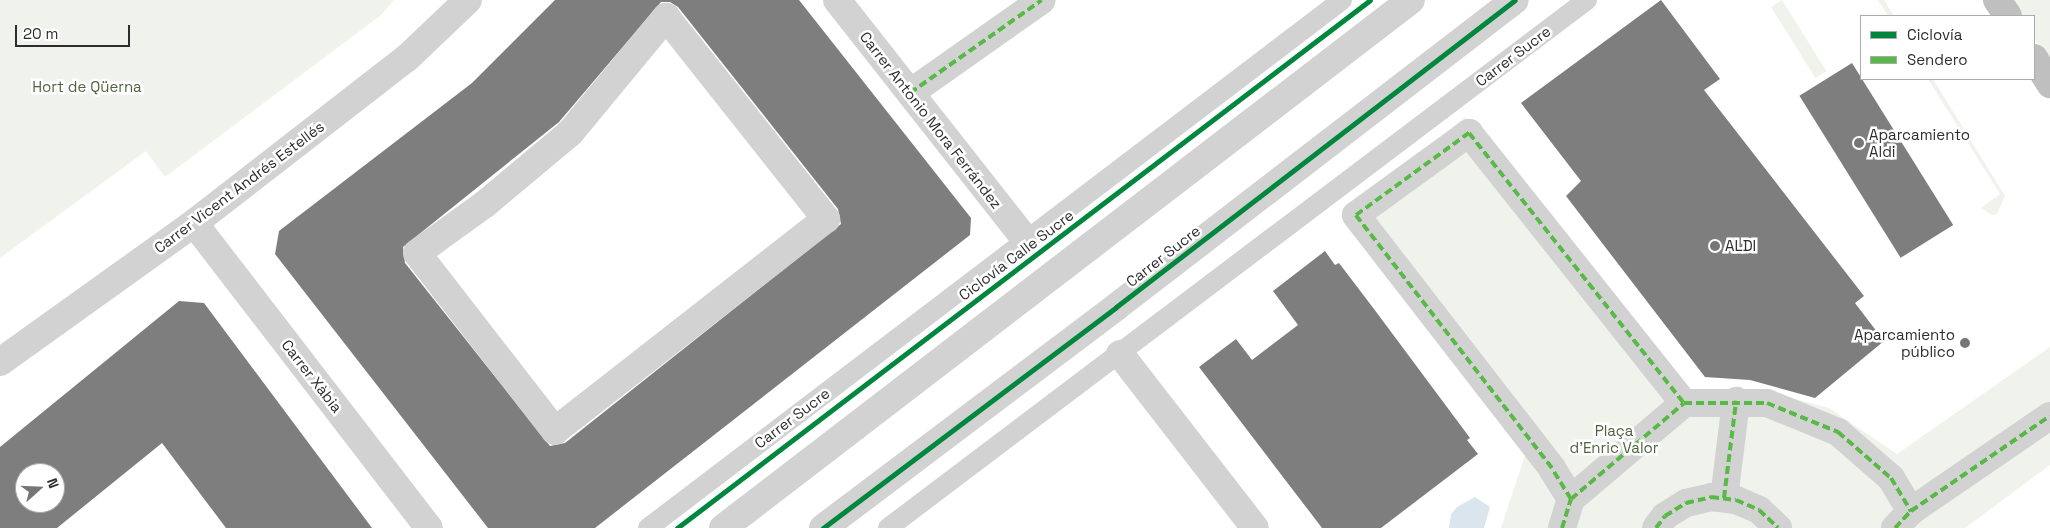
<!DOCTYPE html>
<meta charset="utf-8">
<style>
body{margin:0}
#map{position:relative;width:2050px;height:528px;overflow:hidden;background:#fff;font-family:"Space Grotesk",sans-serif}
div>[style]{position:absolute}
.green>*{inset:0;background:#eff3ec;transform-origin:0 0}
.water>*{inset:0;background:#dae5ee}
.building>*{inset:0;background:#7e7e7e;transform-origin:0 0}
.lane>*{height:20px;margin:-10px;padding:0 10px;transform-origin:10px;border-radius:10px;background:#d2d2d2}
.street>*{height:28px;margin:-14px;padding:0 14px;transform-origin:14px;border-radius:14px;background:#d2d2d2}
.highway>*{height:28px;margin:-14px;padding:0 14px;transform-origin:14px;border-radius:14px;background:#bfbfbf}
.quiet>*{height:4px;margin-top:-2px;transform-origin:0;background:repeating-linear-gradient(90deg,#58b947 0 8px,transparent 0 12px)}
.cycleway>*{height:5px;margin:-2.5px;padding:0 2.5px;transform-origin:2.5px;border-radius:2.5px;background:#00873e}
.dots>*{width:14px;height:14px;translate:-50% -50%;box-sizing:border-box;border:2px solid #fff;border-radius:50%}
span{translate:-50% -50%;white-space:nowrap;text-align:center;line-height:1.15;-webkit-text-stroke:5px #fff;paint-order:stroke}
.street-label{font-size:15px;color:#2d2d2d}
.park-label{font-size:15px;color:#4e643f}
.poi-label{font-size:15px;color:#2d2d2d}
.left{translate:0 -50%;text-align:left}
.right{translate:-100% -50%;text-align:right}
.legend{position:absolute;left:1860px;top:15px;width:175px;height:65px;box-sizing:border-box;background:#fff;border:1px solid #ababab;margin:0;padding:6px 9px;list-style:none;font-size:15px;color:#2d2d2d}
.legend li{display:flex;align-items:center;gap:10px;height:25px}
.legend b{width:25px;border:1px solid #ababab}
.north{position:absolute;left:15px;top:463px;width:50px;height:50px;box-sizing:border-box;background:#fff;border:1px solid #ababab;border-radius:50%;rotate:70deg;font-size:14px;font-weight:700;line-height:20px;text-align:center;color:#2d2d2d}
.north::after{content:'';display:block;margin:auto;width:18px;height:22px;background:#767676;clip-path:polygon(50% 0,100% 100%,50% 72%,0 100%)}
.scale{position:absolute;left:15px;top:25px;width:115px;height:22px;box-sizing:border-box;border:2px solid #2d2d2d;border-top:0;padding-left:6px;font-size:15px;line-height:18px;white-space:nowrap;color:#2d2d2d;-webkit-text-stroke:4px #fff;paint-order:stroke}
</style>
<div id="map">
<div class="green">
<div style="clip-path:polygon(0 0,394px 0,381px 15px,165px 177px,146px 151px,0 258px)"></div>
<div style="left:1782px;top:0;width:84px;height:13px;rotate:58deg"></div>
<div style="clip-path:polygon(1878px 0,1884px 0,1894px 16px,1888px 16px)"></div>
<div style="clip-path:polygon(2010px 0,2050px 0,2050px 62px,2034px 37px,2034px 16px,2021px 16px)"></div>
<div style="clip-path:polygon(1928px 79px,1933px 79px,2005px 196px,1997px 214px,1992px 215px,1981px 208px,2000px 194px)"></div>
<div style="clip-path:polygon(1465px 117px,1689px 391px,1759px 389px,1829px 408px,1897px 454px,2050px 347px,2050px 465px,1965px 528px,1501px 528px,1526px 452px,1346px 215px)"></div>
</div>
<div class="water">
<div style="clip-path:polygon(1475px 497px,1490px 507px,1484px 528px,1449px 528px,1451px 514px,1457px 507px)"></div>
</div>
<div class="building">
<div style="clip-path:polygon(evenodd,555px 0,799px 0,971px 218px,970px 235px,595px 528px,488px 528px,275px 254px,279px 231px,472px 83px,555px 0,661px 2px,670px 2px,678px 7px,838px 209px,841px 224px,565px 443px,550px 446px,405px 263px,403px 247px,559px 122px,661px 2px)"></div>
<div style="clip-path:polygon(1661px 0,1720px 79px,1704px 90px,1864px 296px,1855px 303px,1884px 341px,1815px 398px,1750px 380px,1705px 377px,1566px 196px,1581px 181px,1521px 103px)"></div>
<div style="left:1852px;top:63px;width:191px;height:62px;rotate:58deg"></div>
<div style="clip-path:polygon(1325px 251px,1335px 265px,1339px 263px,1374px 309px,1470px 438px,1467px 440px,1478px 454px,1381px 528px,1322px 528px,1199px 367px,1236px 339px,1252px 360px,1298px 325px,1273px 291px)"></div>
<div style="clip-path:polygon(evenodd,179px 301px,204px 303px,372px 528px,226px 528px,162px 443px,57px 528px,0 528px,0 447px,179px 301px,25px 473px,55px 473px,55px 503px,25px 503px,25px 473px)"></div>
</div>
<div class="lane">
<div style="left:648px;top:528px;width:872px;rotate:-37.26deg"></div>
<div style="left:888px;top:528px;width:876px;rotate:-37.07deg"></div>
</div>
<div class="street">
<div style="left:837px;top:0;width:304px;rotate:51.8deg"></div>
<div style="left:666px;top:17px;width:258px;rotate:51.6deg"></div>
<div style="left:826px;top:219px;width:344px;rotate:142deg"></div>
<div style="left:555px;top:431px;width:225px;rotate:-127.8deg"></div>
<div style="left:417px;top:253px;width:84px;rotate:-35.8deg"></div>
<div style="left:485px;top:204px;width:111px;rotate:-39.9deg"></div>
<div style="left:570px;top:133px;width:151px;rotate:-50.4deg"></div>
<div style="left:910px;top:93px;width:161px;rotate:-35.2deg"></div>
<div style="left:194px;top:223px;width:385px;rotate:52.4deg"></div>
<div style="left:1120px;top:354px;width:220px;rotate:52.2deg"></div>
<div style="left:0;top:362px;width:239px;rotate:-35.6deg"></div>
<div style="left:194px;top:223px;width:269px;rotate:-37.8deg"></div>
<div style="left:407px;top:58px;width:84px;rotate:-43.6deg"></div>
<div style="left:1724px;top:498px;width:98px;rotate:-82.9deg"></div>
<div style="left:1571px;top:499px;width:148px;rotate:-40.3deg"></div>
<div style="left:723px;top:528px;width:867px;rotate:-37.5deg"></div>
<div style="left:823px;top:528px;width:367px;rotate:-37deg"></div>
<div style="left:1116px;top:307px;width:503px;rotate:-37.58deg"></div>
<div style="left:1562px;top:528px;width:30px;rotate:-73deg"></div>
<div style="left:1571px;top:499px;width:36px;rotate:-122deg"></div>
<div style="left:1552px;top:468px;width:320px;rotate:-127.8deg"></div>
<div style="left:1356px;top:215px;width:140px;rotate:-36deg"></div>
<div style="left:1469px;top:133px;width:345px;rotate:51.5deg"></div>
<div style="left:1684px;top:403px;width:83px"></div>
<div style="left:1767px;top:403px;width:77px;rotate:22.2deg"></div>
<div style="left:1838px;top:432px;width:70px;rotate:41deg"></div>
<div style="left:1891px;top:478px;width:39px;rotate:59deg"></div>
<div style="left:1656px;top:528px;width:15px;rotate:-53deg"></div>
<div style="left:1665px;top:516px;width:25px;rotate:-32deg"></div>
<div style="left:1686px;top:503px;width:26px;rotate:-13deg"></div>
<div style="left:1711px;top:497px;width:25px;rotate:7deg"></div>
<div style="left:1736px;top:500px;width:25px;rotate:23deg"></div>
<div style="left:1759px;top:510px;width:26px;rotate:43deg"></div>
<div style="left:1895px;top:528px;width:23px;rotate:-47deg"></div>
<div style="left:1911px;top:511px;width:168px;rotate:-34.4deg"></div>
</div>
<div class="highway">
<div style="left:1997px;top:0;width:19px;rotate:55deg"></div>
<div style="left:2034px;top:58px;width:31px;rotate:58deg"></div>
</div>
<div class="quiet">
<div style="left:910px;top:93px;width:161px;rotate:-35.2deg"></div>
<div style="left:1724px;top:498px;width:98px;rotate:-82.9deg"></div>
<div style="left:1571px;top:499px;width:148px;rotate:-40.3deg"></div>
<div style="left:1562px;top:528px;width:30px;rotate:-73deg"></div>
<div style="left:1571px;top:499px;width:36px;rotate:-122deg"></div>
<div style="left:1552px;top:468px;width:320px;rotate:-127.8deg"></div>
<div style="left:1356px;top:215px;width:140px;rotate:-36deg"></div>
<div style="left:1469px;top:133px;width:345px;rotate:51.5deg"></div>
<div style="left:1684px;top:403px;width:83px"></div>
<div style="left:1767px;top:403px;width:77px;rotate:22.2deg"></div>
<div style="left:1838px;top:432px;width:70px;rotate:41deg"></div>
<div style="left:1891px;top:478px;width:39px;rotate:59deg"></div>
<div style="left:1656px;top:528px;width:15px;rotate:-53deg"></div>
<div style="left:1665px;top:516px;width:25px;rotate:-32deg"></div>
<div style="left:1686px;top:503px;width:26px;rotate:-13deg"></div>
<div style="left:1711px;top:497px;width:25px;rotate:7deg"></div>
<div style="left:1736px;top:500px;width:25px;rotate:23deg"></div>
<div style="left:1759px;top:510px;width:26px;rotate:43deg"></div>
<div style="left:1895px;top:528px;width:23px;rotate:-47deg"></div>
<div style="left:1911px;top:511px;width:168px;rotate:-34.4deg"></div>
</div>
<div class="cycleway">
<div style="left:677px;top:528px;width:871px;rotate:-37.3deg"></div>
<div style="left:823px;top:528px;width:367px;rotate:-37deg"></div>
<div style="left:1116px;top:307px;width:503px;rotate:-37.58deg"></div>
</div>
<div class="dots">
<div style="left:1859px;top:143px;background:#767676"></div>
<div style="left:1715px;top:246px;background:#767676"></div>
<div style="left:1965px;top:343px;background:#767676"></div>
</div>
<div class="street-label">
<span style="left:1513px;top:56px;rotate:-37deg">Carrer Sucre</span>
<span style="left:931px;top:120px;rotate:52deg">Carrer Antonio Mora Ferrández</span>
<span style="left:239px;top:187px;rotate:-37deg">Carrer Vicent Andrés Estellés</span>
<span style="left:1016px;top:255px;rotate:-37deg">Ciclovía Calle Sucre</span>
<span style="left:1163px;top:256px;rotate:-38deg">Carrer Sucre</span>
<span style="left:312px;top:376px;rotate:52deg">Carrer Xàbia</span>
<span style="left:792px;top:418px;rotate:-37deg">Carrer Sucre</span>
</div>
<div class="park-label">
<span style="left:87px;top:87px">Hort de Qüerna</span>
<span style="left:1614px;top:439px">Plaça<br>d'Enric Valor</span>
</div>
<div class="poi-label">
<span class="left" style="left:1869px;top:143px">Aparcamiento<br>Aldi</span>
<span class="left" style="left:1725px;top:246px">ALDI</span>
<span class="right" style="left:1955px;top:343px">Aparcamiento<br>público</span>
</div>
<ul class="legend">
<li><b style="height:6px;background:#00873e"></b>Ciclovía</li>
<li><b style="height:6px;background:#58b947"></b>Sendero</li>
</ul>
<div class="north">N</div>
<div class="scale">20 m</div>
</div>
